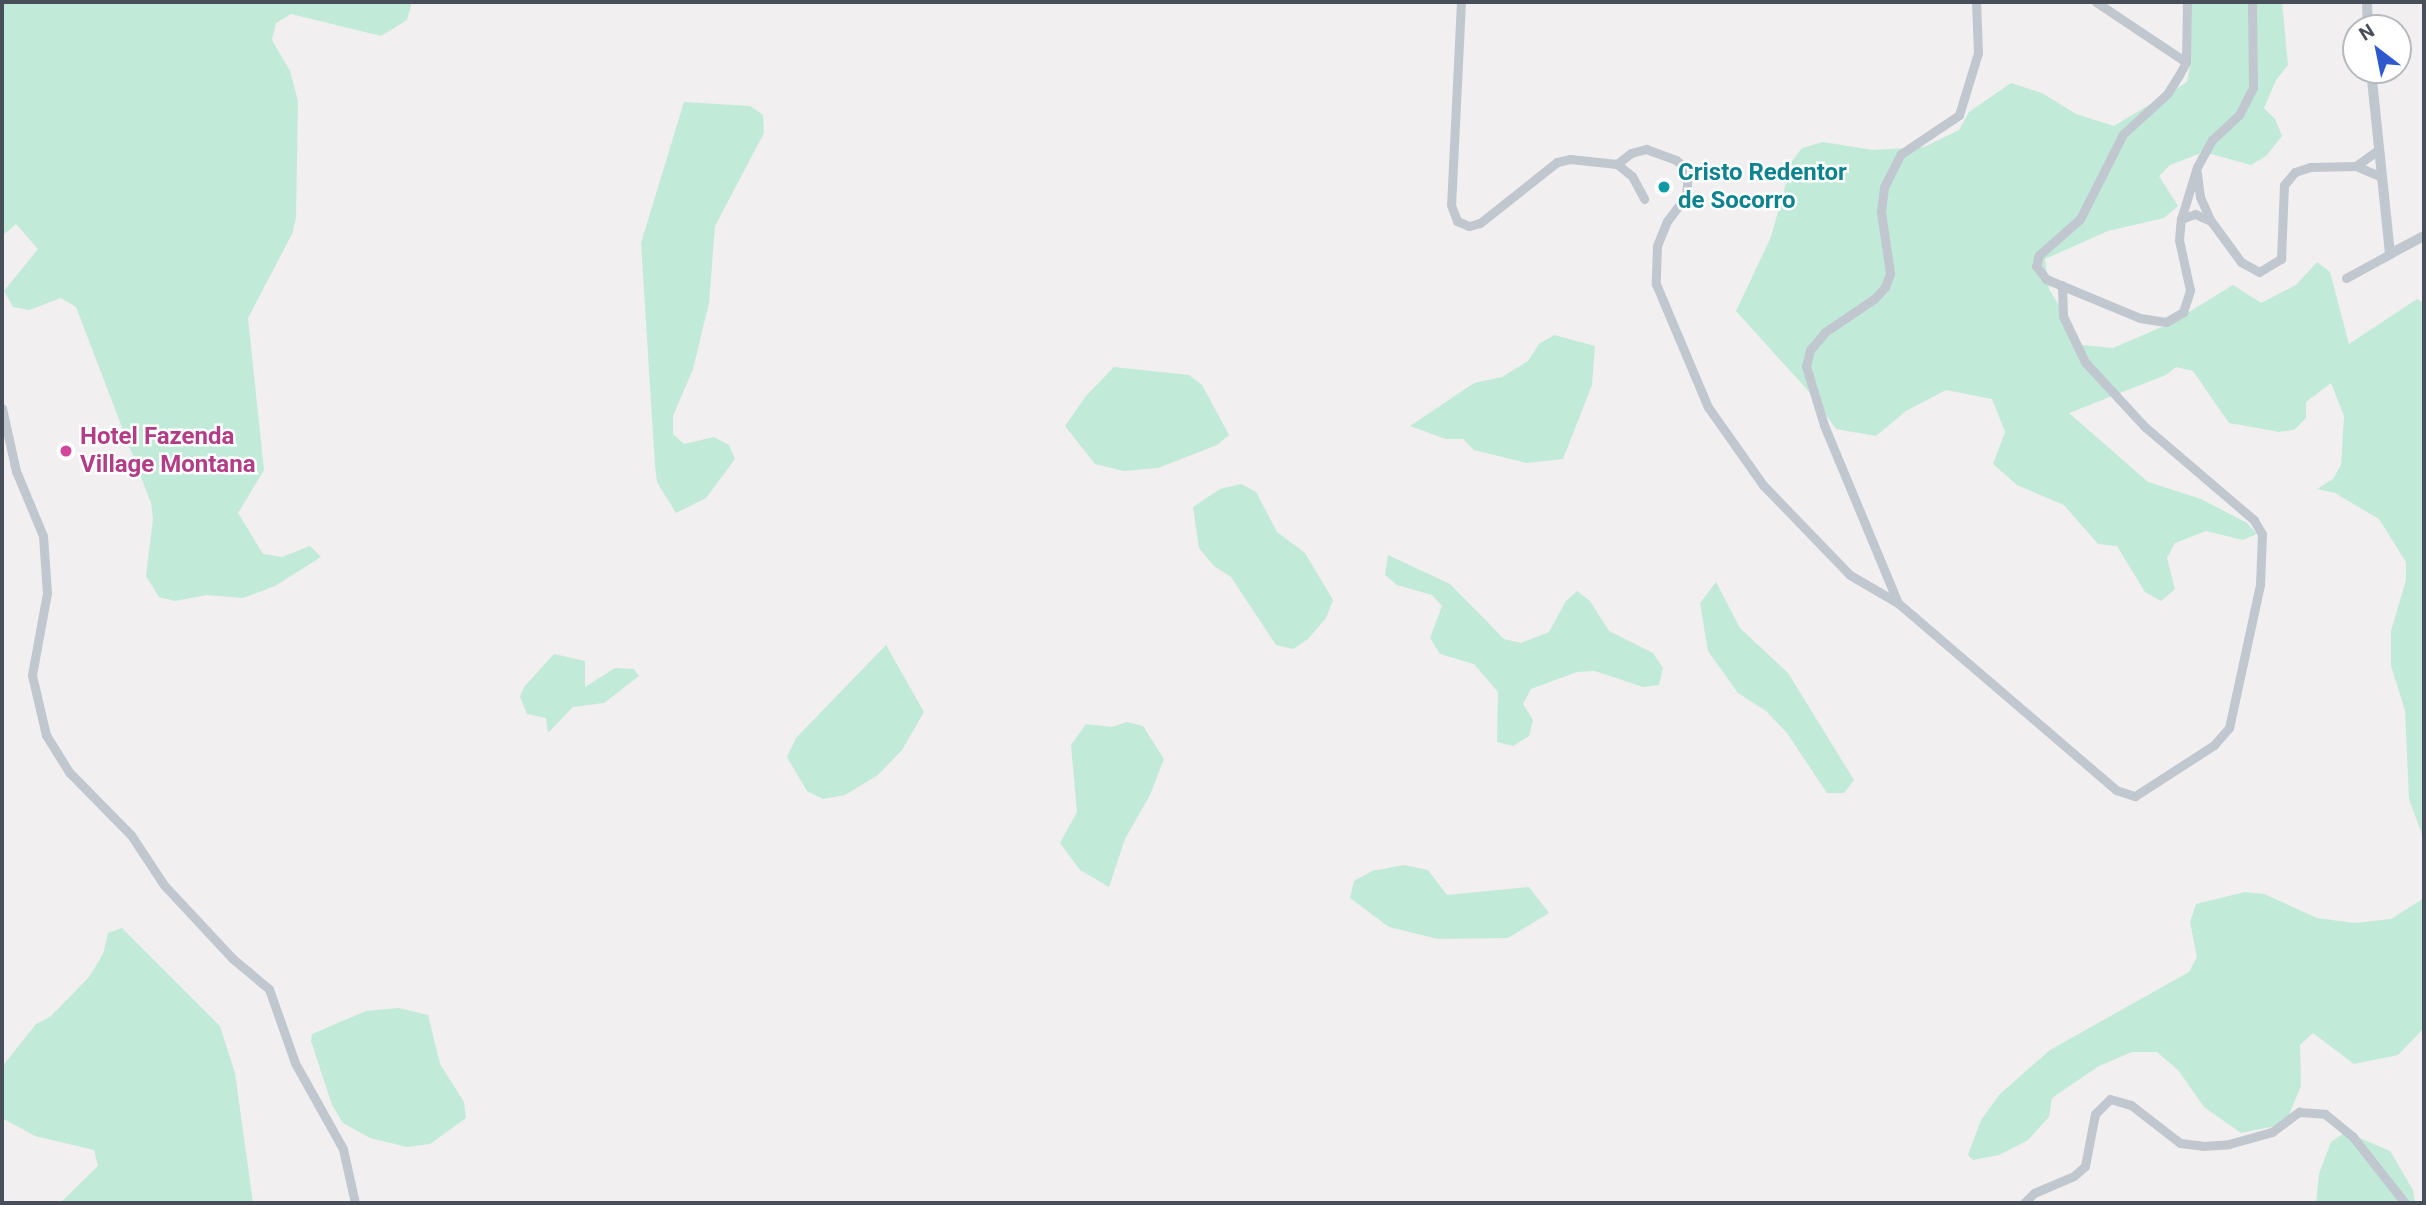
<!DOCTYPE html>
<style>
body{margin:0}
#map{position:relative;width:2426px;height:1205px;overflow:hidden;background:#f1efef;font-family:Roboto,sans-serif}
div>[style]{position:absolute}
.green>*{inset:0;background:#c2ead8}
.minor>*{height:9px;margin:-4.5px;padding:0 4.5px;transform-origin:4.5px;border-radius:4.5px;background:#c1c7cf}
.tertiary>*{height:10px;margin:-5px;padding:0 5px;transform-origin:5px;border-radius:5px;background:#c1c7cf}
.dots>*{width:19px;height:19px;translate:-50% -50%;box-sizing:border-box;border:4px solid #fff;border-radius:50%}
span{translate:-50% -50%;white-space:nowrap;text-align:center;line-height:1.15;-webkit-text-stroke:5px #fff;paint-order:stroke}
.culture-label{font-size:24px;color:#0d838f;font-weight:700}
.left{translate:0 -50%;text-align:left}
.hotel-label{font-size:24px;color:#b23c85;font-weight:700}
.frame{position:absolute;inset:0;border:4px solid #494f5a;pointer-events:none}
.north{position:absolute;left:2342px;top:14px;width:70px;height:70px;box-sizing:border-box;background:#fff;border:2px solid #b6b9bd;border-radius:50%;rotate:328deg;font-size:19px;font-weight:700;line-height:28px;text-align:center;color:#494f5a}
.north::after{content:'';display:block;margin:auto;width:24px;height:32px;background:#2e59cc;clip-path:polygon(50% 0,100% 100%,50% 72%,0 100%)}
</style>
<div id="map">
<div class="green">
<div style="clip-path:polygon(2px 2px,412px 2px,407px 20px,381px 36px,291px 14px,276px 23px,272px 40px,290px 71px,298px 101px,296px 218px,292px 234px,248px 318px,264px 470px,238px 513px,263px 554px,282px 557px,310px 546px,321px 557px,275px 586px,243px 598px,207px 595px,175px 601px,159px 597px,146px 576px,153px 519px,151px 503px,76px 307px,61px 298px,29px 310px,13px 307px,4px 291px,38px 249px,16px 224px,2px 236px)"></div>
<div style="clip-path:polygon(2184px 2px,2282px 2px,2288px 65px,2276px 80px,2264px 108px,2275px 119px,2282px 136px,2266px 156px,2251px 165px,2204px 152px,2170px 165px,2159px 176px,2178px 206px,2164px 218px,2108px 231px,2045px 259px,2049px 289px,2069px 322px,2073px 344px,2113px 348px,2171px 323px,2233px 285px,2261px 303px,2296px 285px,2317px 262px,2330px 272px,2349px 344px,2417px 299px,2424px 303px,2424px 840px,2409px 799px,2405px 710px,2391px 666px,2391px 631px,2406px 580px,2406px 562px,2379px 519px,2335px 493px,2317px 489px,2333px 479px,2341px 465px,2344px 416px,2331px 383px,2306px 402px,2306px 418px,2294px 430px,2279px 432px,2229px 423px,2193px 371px,2176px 367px,2166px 375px,2069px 413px,2148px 482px,2201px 499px,2247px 523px,2257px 534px,2243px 540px,2206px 531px,2175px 543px,2167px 558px,2175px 589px,2161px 601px,2145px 592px,2117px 546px,2098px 544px,2064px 505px,2017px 485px,1993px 464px,2005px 432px,1992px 399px,1946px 390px,1906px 411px,1876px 436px,1836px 429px,1812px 395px,1736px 311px,1771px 237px,1792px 161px,1802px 148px,1823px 142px,1873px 150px,1924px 147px,1959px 130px,1969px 112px,2011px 83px,2042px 93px,2076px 114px,2114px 126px,2187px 82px,2191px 61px)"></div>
<div style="clip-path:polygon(684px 102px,750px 106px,763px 115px,764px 133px,715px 226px,709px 303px,693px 369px,673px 416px,673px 434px,684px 444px,714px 437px,729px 445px,735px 459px,706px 498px,676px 513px,657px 482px,655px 466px,641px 243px)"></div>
<div style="clip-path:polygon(1554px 335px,1595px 346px,1592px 385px,1563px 459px,1527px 463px,1474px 450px,1463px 439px,1446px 439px,1410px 426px,1474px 383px,1502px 377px,1528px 361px,1539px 344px)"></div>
<div style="clip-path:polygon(1114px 367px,1189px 375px,1202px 385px,1229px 435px,1217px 445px,1158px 468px,1124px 471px,1095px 464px,1065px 426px,1086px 396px)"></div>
<div style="clip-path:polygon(1241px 484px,1256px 492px,1277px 532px,1305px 553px,1333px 600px,1326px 618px,1308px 639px,1293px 649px,1276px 645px,1231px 577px,1214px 566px,1199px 548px,1193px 507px,1220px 489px)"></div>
<div style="clip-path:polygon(1388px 555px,1450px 584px,1504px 639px,1521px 643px,1549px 632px,1566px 601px,1577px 591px,1590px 601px,1609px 631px,1653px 653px,1663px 668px,1659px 685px,1643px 687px,1595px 671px,1577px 672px,1531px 689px,1523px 704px,1533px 720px,1529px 736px,1513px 746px,1497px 742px,1498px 692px,1474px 664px,1440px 654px,1430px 638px,1442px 606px,1432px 595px,1397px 585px,1385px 575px)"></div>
<div style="clip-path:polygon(1716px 582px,1740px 628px,1788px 673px,1854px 780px,1844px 793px,1827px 793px,1787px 733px,1766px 711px,1738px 693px,1708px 651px,1700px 603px)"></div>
<div style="clip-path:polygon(886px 645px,924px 712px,902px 750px,878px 775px,845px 795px,823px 799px,807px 791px,787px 757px,796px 738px)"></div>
<div style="clip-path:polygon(554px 654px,585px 661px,585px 687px,615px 668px,634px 669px,639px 676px,604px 703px,573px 707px,548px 733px,546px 718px,527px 714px,520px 697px,524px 687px)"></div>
<div style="clip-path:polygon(1127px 722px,1143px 726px,1164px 759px,1150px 795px,1125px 839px,1109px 887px,1080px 870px,1060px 843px,1077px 812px,1071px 745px,1086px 724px,1112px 727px)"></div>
<div style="clip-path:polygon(1404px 865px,1428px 870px,1447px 895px,1529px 887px,1549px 913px,1508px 938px,1438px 939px,1389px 927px,1350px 898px,1354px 881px,1372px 871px)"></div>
<div style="clip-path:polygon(2245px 892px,2264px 894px,2317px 918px,2355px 923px,2391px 919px,2424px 898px,2424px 1028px,2398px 1055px,2354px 1064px,2313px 1033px,2300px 1045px,2301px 1086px,2285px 1124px,2241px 1133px,2204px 1107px,2178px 1070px,2157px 1052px,2132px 1052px,2099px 1066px,2052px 1098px,2049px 1117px,2028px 1140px,1999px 1155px,1973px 1160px,1968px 1155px,1981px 1120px,2000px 1094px,2050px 1050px,2189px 972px,2197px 957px,2190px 922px,2196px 904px)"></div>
<div style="clip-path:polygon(122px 928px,220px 1026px,235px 1073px,253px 1203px,60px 1203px,98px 1166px,94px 1150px,35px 1136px,2px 1118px,2px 1067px,36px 1024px,50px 1017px,89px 977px,103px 954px,108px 933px)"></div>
<div style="clip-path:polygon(399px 1008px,428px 1015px,440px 1064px,464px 1102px,466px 1118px,430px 1144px,407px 1147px,370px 1138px,343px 1123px,332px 1105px,311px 1041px,312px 1034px,366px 1011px)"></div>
<div style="clip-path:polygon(2346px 1132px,2390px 1151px,2413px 1190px,2415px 1203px,2316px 1203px,2319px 1174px,2331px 1142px)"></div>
</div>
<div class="minor">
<div style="left:1461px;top:2px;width:203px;rotate:92.8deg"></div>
<div style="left:1451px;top:205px;width:17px;rotate:69deg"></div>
<div style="left:1457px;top:221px;width:13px;rotate:23deg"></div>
<div style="left:1469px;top:226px;width:11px;rotate:-15deg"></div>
<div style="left:1480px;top:223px;width:98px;rotate:-38.4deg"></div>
<div style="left:1557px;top:162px;width:13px;rotate:-13deg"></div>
<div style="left:1570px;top:159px;width:47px;rotate:6.1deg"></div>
<div style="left:1617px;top:164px;width:19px;rotate:39deg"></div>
<div style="left:1632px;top:176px;width:26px;rotate:62deg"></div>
<div style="left:2096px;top:2px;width:108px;rotate:33.7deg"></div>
<div style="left:2187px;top:2px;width:60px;rotate:91deg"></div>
<div style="left:2186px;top:62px;width:15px;rotate:118deg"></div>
<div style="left:2179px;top:75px;width:22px;rotate:122deg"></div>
<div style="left:2167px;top:94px;width:59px;rotate:137.7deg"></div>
<div style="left:2123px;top:134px;width:95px;rotate:116.8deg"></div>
<div style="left:2080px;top:219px;width:55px;rotate:138.7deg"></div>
<div style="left:2039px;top:255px;width:11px;rotate:105deg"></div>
<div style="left:2036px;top:266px;width:16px;rotate:52deg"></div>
<div style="left:2046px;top:279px;width:102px;rotate:22.5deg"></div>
<div style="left:2140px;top:318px;width:26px;rotate:9deg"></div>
<div style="left:2166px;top:322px;width:20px;rotate:-30deg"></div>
<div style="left:2183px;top:312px;width:23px;rotate:-72deg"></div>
<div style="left:2190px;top:290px;width:51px;rotate:-102.4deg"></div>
<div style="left:2179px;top:240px;width:21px;rotate:-85deg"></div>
<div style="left:2181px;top:219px;width:15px;rotate:-20deg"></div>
<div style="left:2195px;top:214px;width:17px;rotate:24deg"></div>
<div style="left:2211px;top:221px;width:51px;rotate:53.8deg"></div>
<div style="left:2241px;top:262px;width:21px;rotate:29deg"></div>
<div style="left:2259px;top:272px;width:26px;rotate:-31deg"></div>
<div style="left:2281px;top:259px;width:74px;rotate:-87.7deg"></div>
<div style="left:2284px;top:185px;width:17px;rotate:-50deg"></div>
<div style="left:2295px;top:172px;width:16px;rotate:-18deg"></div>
<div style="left:2310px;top:167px;width:46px;rotate:-1.2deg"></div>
<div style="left:2356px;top:166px;width:25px;rotate:23deg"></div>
<div style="left:1617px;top:164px;width:18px;rotate:-38deg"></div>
<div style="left:1631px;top:153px;width:16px;rotate:-15deg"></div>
<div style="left:1646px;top:149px;width:32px;rotate:20deg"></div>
<div style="left:1676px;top:160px;width:16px;rotate:40deg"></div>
<div style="left:1688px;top:170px;width:26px;rotate:94deg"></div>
<div style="left:1686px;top:196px;width:31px;rotate:127deg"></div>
<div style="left:1667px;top:221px;width:27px;rotate:112deg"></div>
<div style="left:1657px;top:246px;width:38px;rotate:92deg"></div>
<div style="left:1656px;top:284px;width:134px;rotate:67.1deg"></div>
<div style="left:1708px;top:407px;width:95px;rotate:54.8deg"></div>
<div style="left:1763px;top:485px;width:125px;rotate:46deg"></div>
<div style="left:1850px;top:575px;width:56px;rotate:30.3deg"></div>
<div style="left:1898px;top:603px;width:287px;rotate:40.6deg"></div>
<div style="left:2116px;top:790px;width:20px;rotate:18deg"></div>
<div style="left:2135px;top:796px;width:94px;rotate:-32.8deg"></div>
<div style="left:2214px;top:745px;width:23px;rotate:-49deg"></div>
<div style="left:2229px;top:728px;width:146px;rotate:-77.8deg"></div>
<div style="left:2260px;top:585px;width:51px;rotate:-87.8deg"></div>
<div style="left:2262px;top:534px;width:16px;rotate:-120deg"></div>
<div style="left:2254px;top:520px;width:143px;rotate:-139.5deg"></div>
<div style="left:2145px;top:427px;width:88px;rotate:-132.7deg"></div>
<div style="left:2085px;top:362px;width:51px;rotate:-115.6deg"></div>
<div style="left:2063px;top:316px;width:31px;rotate:-92deg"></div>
<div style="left:2356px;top:166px;width:26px;rotate:-36deg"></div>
<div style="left:2197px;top:173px;width:24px;rotate:83deg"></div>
<div style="left:2200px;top:197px;width:24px;rotate:66deg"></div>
<div style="left:2181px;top:219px;width:54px;rotate:-72.9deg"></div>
<div style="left:2197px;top:167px;width:31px;rotate:-61deg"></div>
<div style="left:2212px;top:140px;width:37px;rotate:-43deg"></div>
<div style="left:2239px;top:115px;width:31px;rotate:-63deg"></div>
<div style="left:2253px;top:87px;width:85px;rotate:-90.7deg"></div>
<div style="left:2346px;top:278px;width:50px;rotate:-28.6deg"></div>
<div style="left:2px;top:408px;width:65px;rotate:77.5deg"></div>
<div style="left:16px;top:471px;width:70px;rotate:67.4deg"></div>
<div style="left:43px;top:536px;width:57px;rotate:86deg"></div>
<div style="left:47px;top:593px;width:83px;rotate:100.4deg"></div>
<div style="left:32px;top:675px;width:62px;rotate:76.9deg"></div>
<div style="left:46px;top:735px;width:44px;rotate:58.1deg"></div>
<div style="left:69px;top:772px;width:88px;rotate:45.5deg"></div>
<div style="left:131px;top:835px;width:60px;rotate:56.6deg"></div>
<div style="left:164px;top:885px;width:100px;rotate:47deg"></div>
<div style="left:232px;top:958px;width:48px;rotate:40deg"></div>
<div style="left:269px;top:989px;width:78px;rotate:70.6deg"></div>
<div style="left:295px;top:1063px;width:98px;rotate:60.8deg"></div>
<div style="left:343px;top:1149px;width:55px;rotate:77.5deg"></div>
<div style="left:1898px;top:603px;width:193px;rotate:-112.6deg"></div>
<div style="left:1824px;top:425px;width:62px;rotate:-107deg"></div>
<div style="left:1806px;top:366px;width:16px;rotate:-76deg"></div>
<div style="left:1810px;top:350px;width:23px;rotate:-50deg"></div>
<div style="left:1825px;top:332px;width:59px;rotate:-34deg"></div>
<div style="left:1874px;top:299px;width:16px;rotate:-47deg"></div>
<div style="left:1885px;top:287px;width:15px;rotate:-70deg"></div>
<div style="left:1890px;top:273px;width:62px;rotate:-98.4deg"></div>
<div style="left:1881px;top:212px;width:25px;rotate:-83deg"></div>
<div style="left:1884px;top:187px;width:37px;rotate:-63deg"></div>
<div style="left:1901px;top:154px;width:70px;rotate:-33.9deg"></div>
<div style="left:1959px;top:115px;width:65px;rotate:-73deg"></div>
<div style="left:1978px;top:53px;width:51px;rotate:-92.2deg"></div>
<div style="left:2024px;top:1203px;width:14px;rotate:-45deg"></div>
<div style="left:2034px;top:1193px;width:43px;rotate:-23deg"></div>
<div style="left:2074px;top:1176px;width:15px;rotate:-42deg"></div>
<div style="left:2085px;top:1166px;width:53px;rotate:-79.1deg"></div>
<div style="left:2095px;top:1114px;width:21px;rotate:-45deg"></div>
<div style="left:2110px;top:1099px;width:22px;rotate:16deg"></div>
<div style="left:2131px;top:1105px;width:62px;rotate:37.8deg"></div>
<div style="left:2180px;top:1143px;width:23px;rotate:7deg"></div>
<div style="left:2203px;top:1146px;width:26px;rotate:-4deg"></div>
<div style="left:2229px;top:1144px;width:45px;rotate:-15.6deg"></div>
<div style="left:2272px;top:1132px;width:34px;rotate:-37deg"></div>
<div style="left:2299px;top:1112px;width:26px;rotate:4deg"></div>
<div style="left:2325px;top:1114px;width:36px;rotate:39deg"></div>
<div style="left:2353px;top:1137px;width:84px;rotate:51.8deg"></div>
</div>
<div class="tertiary">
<div style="left:2367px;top:2px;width:26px;rotate:88deg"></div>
<div style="left:2371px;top:70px;width:185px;rotate:84.1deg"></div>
<div style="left:2390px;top:254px;width:38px;rotate:-28deg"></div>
</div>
<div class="dots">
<div style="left:1664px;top:187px;background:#0f9aa8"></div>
<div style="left:66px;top:451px;background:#d1479c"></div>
</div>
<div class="culture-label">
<span class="left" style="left:1678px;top:187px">Cristo Redentor<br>de Socorro</span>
</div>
<div class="hotel-label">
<span class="left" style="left:80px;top:451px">Hotel Fazenda<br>Village Montana</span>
</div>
<div class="frame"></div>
<div class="north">N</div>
</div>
